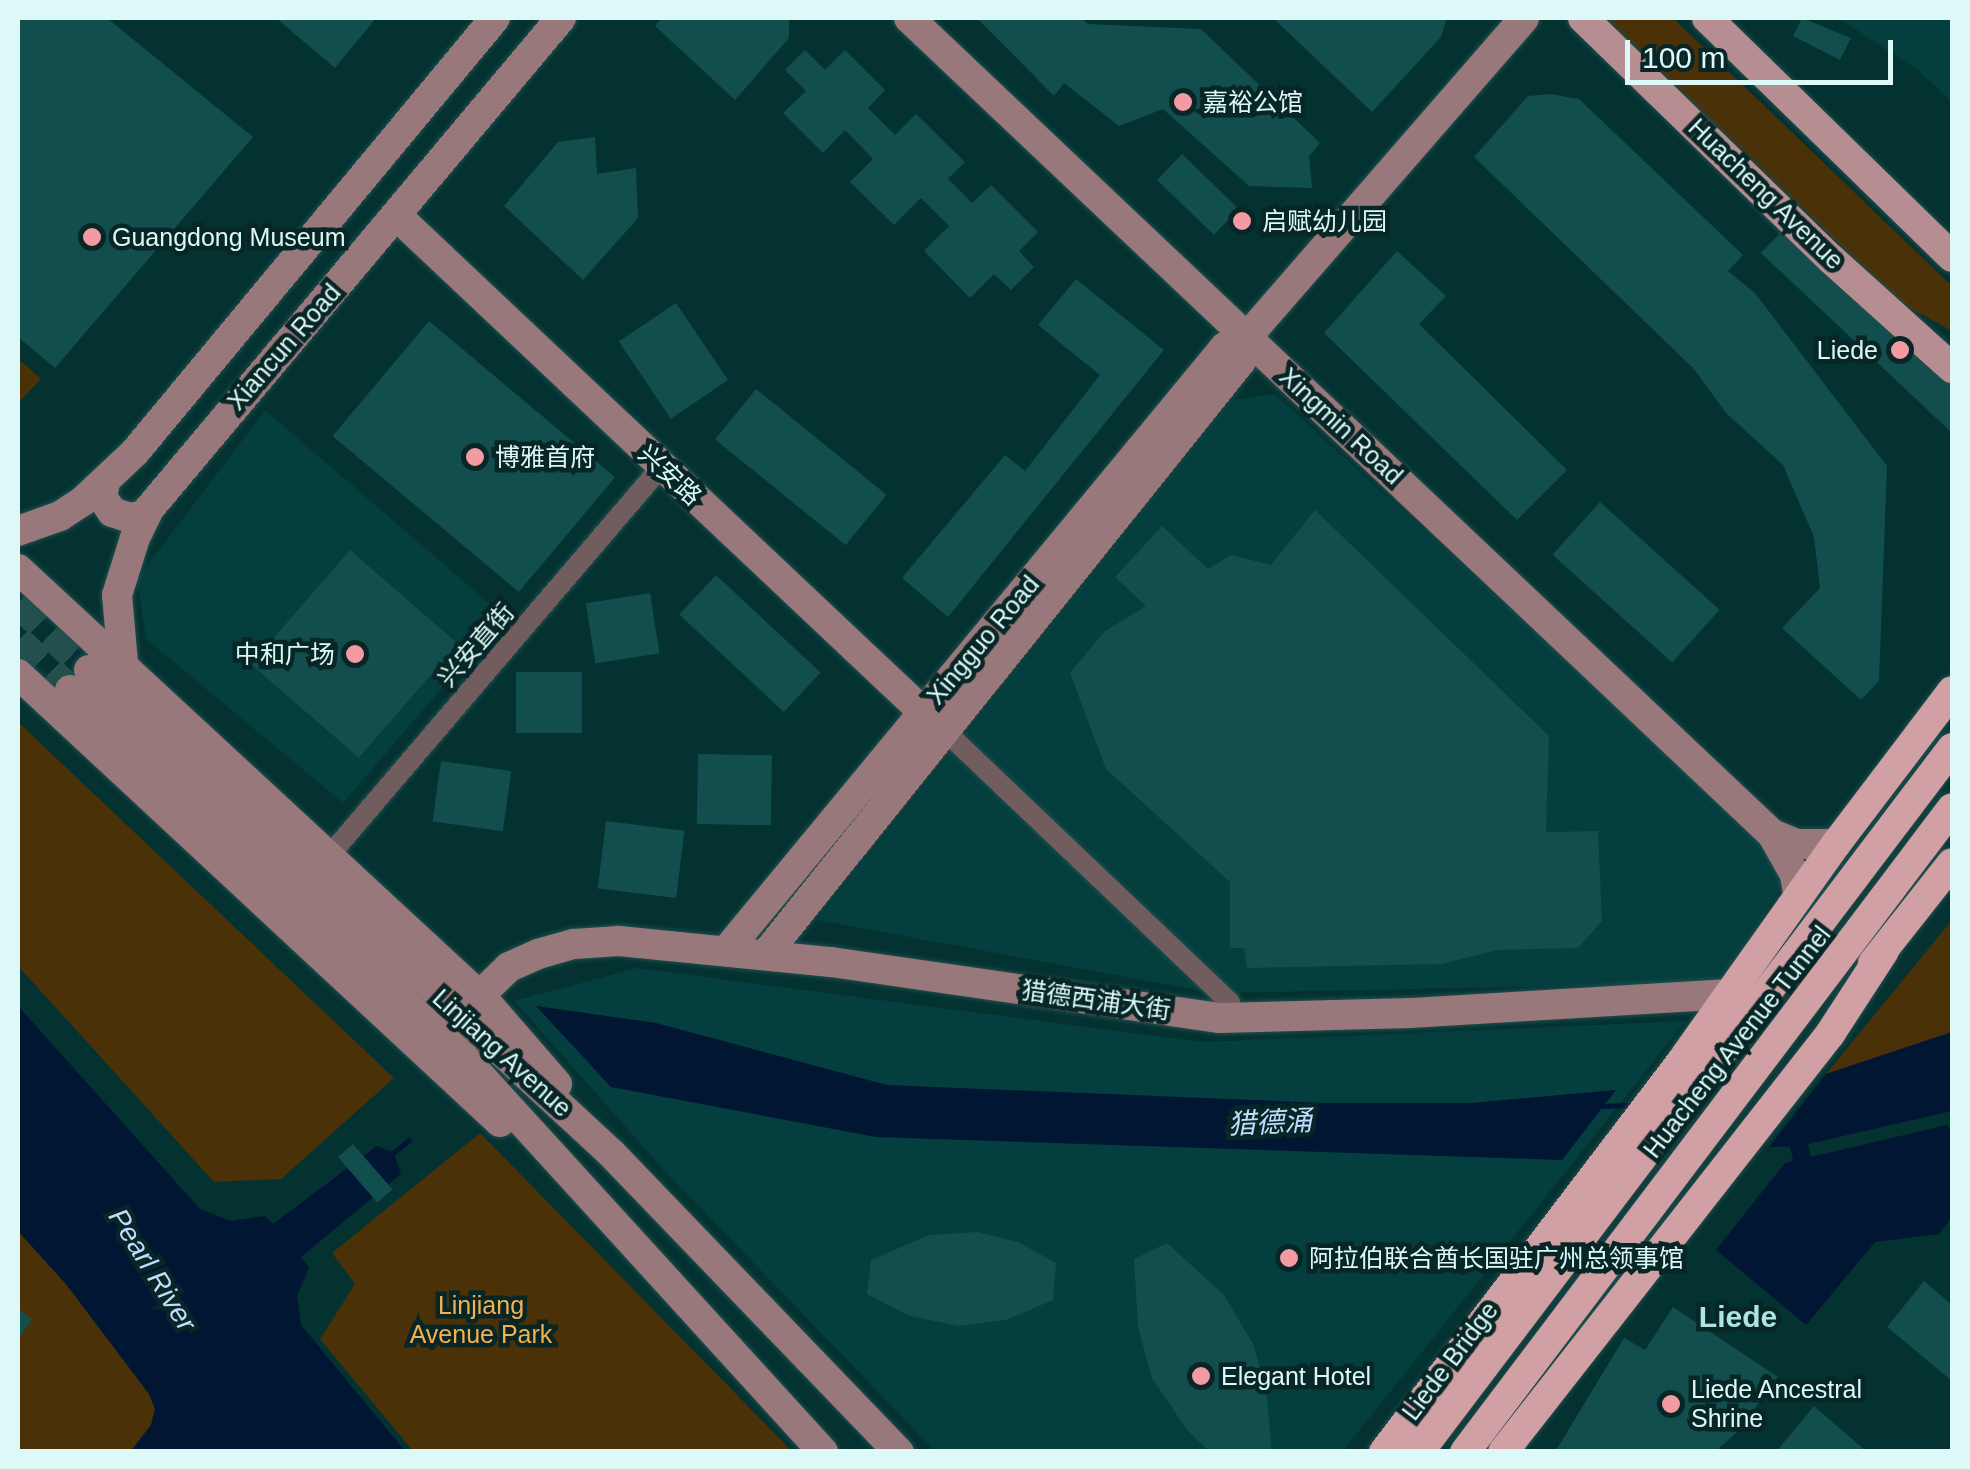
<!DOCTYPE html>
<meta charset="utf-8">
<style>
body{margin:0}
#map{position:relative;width:1970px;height:1469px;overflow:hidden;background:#033231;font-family:Arial,"Noto Sans SC",sans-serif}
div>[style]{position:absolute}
.built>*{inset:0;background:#043e3e}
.green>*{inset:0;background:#4b3108}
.water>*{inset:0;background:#001633}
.stream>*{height:5px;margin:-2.5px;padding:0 2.5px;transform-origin:2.5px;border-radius:2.5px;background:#001633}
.canal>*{height:18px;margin:-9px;padding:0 9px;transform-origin:9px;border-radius:9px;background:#001633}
.building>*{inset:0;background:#124e4d;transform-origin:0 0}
.secondary-tunnel>*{height:30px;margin-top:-15px;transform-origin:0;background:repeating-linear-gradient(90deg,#24504f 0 30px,transparent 0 45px)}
.roads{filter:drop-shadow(0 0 2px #214e4d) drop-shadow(0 0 2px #214e4d)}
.street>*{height:20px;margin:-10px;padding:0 10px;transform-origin:10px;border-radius:10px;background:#715c5e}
.secondary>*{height:30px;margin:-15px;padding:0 15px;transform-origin:15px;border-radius:15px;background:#98787a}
.primary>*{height:30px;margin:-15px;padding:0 15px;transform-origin:15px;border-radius:15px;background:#b68d90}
.highway>*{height:30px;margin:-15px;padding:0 15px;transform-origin:15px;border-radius:15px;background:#d1a0a4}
.dots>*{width:28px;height:28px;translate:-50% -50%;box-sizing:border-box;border:5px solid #082626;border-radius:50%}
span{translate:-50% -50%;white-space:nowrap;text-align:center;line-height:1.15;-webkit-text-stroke:9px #082626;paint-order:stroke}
.poi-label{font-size:25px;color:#dcf8f7}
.left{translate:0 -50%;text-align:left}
.right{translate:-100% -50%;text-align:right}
.street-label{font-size:25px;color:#dcf8f7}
.park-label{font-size:25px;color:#f3b04d}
.water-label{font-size:28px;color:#c1dcfe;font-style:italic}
.quarter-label{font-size:30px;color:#abe4e2;font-weight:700}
.frame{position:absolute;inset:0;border:20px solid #dcf8f7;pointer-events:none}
.scale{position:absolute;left:1625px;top:40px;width:268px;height:45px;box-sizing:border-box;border:5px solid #dcf8f7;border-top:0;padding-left:12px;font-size:30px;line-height:35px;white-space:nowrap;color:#dcf8f7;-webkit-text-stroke:8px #082626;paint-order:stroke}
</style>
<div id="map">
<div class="built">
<div style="clip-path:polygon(1838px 18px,1952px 18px,1952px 102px,1918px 70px)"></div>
<div style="clip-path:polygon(1275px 394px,1793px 867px,1722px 983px,1213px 993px,817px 920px,1232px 400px)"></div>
<div style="clip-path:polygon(265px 410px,504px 616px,343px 803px,146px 639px,137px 579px)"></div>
<div style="clip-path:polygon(637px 968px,1201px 1042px,1686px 1021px,1343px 1451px,936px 1452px,664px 1170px,514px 1001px)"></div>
</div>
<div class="green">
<div style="clip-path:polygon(1606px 18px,1673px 18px,1952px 286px,1952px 331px,1899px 302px)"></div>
<div style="clip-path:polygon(18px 359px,41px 379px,18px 403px)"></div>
<div style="clip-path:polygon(18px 722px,394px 1078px,281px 1179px,214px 1182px,18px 966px)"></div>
<div style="clip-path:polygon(1952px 920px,1952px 1032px,1826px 1074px)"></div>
<div style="clip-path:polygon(480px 1133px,792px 1451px,413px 1451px,320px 1339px,355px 1284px,332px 1253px)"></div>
<div style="clip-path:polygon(18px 1231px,66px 1284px,149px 1394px,155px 1409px,151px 1425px,131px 1451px,18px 1451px)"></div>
</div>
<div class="water">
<div style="clip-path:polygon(18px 1006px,200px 1209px,231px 1221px,265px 1216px,273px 1224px,377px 1146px,394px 1153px,401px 1174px,301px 1257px,309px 1268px,297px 1296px,301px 1325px,405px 1451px,131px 1451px,151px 1425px,155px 1409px,149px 1394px,66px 1284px,18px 1231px)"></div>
<div style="clip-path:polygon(536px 1006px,656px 1023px,887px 1085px,1324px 1103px,1471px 1103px,1616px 1090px,1562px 1160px,876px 1137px,611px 1087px)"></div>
<div style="clip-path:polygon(1952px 1032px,1952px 1111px,1799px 1146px,1769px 1147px,1826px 1074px)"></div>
<div style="clip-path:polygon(1947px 1125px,1952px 1131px,1952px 1217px,1939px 1234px,1875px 1242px,1806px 1325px,1716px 1250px,1785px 1163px)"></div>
</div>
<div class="stream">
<div style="left:1601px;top:1106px;width:34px;rotate:-2deg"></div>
<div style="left:388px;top:1157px;width:27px;rotate:-39deg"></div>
</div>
<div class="canal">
<div style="left:1799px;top:1146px;width:13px;rotate:77deg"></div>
</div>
<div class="building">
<div style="clip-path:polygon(18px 18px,107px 18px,253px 137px,55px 368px,18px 337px)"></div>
<div style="clip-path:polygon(276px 18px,376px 18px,335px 68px)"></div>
<div style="clip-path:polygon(662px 18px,789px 18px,789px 38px,735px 100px,655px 26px)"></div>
<div style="clip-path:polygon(977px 18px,1081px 18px,1088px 24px,1201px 29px,1320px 143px,1309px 156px,1312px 188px,1249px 186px,1163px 109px,1119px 126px,1064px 83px,1054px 96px)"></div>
<div style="clip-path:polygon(1273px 18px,1447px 18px,1441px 37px,1372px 112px)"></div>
<div style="clip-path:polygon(1802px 18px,1851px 38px,1840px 60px,1793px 36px)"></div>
<div style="clip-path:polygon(805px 50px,825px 70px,845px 50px,885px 90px,868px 108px,895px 135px,916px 114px,965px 162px,948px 179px,972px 203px,991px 185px,1038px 232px,1019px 251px,1034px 267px,1011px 290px,994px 274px,970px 298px,924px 251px,949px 226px,921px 198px,894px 225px,850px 182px,873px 159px,845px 130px,823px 153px,783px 113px,806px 91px,785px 70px)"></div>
<div style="clip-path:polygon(1551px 94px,1579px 99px,1743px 255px,1728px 271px,1755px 293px,1887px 466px,1879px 681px,1861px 700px,1782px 628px,1820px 588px,1814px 537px,1783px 465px,1726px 413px,1694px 369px,1474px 157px,1528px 96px)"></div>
<div style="clip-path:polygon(595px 137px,597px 174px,636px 168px,638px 218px,583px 280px,504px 206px,558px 142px)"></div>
<div style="left:1182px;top:154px;width:79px;height:36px;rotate:44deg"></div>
<div style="clip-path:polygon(1795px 217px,1952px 365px,1952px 433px,1761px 253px)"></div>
<div style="clip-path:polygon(1397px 251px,1446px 296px,1419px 324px,1567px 470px,1517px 520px,1324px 333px)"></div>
<div style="clip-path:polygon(1076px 279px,1164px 350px,948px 617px,902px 578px,1005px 455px,1025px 471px,1100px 375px,1038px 325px)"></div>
<div style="left:676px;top:303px;width:93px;height:69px;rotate:56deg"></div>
<div style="left:429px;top:321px;width:243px;height:150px;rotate:40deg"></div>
<div style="left:756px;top:389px;width:168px;height:65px;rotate:39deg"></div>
<div style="left:1600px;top:502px;width:161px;height:71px;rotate:42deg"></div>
<div style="clip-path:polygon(1315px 510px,1549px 736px,1546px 832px,1598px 831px,1602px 921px,1578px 948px,1497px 950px,1442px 964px,1247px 968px,1244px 948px,1230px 948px,1230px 882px,1106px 769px,1070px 673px,1105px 631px,1146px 606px,1115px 577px,1162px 526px,1208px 569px,1231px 555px,1271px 565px)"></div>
<div style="left:350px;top:550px;width:143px;height:151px;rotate:41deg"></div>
<div style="left:716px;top:575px;width:143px;height:54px;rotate:43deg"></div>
<div style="left:650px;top:593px;width:61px;height:65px;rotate:81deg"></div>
<div style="left:516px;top:672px;width:66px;height:61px"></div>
<div style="left:698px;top:754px;width:74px;height:70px;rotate:1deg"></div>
<div style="left:441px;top:761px;width:71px;height:61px;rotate:8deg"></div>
<div style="left:606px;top:821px;width:79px;height:68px;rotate:7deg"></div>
<div style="left:353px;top:1144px;width:60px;height:20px;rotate:49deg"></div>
<div style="clip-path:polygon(977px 1232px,1018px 1242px,1056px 1263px,1053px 1300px,1006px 1320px,959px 1326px,910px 1316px,867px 1294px,871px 1260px,929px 1235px)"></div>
<div style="clip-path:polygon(1167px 1243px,1224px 1295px,1253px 1344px,1266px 1387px,1272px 1452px,1210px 1452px,1187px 1430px,1152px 1378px,1138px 1327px,1134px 1259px)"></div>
<div style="clip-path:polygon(1924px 1281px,1952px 1305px,1952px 1381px,1887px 1327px)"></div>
<div style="clip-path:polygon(1673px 1307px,1778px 1377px,1738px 1431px,1715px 1452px,1555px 1452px,1624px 1338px,1645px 1350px)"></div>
<div style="clip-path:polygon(18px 1308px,32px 1320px,18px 1339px)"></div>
<div style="clip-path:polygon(1814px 1406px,1867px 1452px,1776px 1452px)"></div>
</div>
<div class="secondary-tunnel">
<div style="left:18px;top:603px;width:98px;rotate:43.3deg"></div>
<div style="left:18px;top:641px;width:71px;rotate:43.3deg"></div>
</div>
<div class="roads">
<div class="street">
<div style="left:945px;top:731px;width:393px;rotate:43.6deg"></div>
<div style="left:1230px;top:1002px;width:16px;rotate:90deg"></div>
<div style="left:329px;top:856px;width:511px;rotate:-49.52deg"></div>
</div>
<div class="secondary">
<div style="left:909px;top:18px;width:1188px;rotate:43.4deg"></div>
<div style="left:1772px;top:834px;width:27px;rotate:22deg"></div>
<div style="left:1797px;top:844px;width:39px"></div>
<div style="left:397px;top:216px;width:742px;rotate:43.31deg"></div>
<div style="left:105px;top:482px;width:15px;rotate:101deg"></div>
<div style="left:102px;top:497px;width:18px;rotate:56deg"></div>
<div style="left:112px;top:512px;width:20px;rotate:18deg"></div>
<div style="left:131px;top:518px;width:16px;rotate:-14deg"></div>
<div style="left:18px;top:531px;width:45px;rotate:-19.7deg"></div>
<div style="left:60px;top:516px;width:27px;rotate:-33deg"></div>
<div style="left:83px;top:501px;width:71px;rotate:-43.3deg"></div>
<div style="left:135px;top:452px;width:564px;rotate:-50.32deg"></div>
<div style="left:18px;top:569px;width:636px;rotate:42.77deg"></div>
<div style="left:485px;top:1001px;width:110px;rotate:49.1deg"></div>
<div style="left:123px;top:663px;width:68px;rotate:-95deg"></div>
<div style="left:117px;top:595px;width:60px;rotate:-72.5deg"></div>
<div style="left:135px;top:538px;width:32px;rotate:-64deg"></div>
<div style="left:149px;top:509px;width:641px;rotate:-50deg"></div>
<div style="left:89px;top:670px;width:711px;rotate:42.78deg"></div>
<div style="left:611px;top:1153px;width:415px;rotate:46.1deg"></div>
<div style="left:18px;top:674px;width:658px;rotate:42.91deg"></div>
<div style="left:70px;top:690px;width:539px;rotate:43.05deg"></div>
<div style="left:464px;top:1058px;width:533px;rotate:47.66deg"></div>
<div style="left:1772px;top:834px;width:47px;rotate:60.7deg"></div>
<div style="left:1795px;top:875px;width:20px;rotate:81deg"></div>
<div style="left:726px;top:951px;width:783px;rotate:-50.44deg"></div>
<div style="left:1225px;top:347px;width:24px;rotate:-24deg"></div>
<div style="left:1247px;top:337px;width:422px;rotate:-49deg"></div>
<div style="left:766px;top:954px;width:760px;rotate:-51.3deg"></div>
<div style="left:1241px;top:361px;width:25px;rotate:-76deg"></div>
<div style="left:479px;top:996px;width:42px;rotate:-44deg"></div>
<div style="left:509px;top:967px;width:32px;rotate:-24deg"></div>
<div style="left:538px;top:954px;width:37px;rotate:-16deg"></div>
<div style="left:574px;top:944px;width:45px;rotate:-3.8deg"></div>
<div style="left:619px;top:941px;width:213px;rotate:5.7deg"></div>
<div style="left:831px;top:962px;width:393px;rotate:8.2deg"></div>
<div style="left:1220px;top:1018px;width:191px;rotate:-1.5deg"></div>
<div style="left:1411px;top:1013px;width:321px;rotate:-3.4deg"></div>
</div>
<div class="primary">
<div style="left:1583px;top:18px;width:346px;rotate:44.2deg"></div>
<div style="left:1831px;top:259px;width:163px;rotate:42deg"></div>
<div style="left:1707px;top:18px;width:342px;rotate:44.3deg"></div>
</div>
<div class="highway">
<div style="left:1873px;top:963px;width:127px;rotate:-51.7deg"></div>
<div style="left:1384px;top:1452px;width:499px;rotate:-52.7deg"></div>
<div style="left:1686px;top:1055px;width:259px;rotate:-54.6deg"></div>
<div style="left:1836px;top:844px;width:192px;rotate:-52.8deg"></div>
<div style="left:1419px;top:1452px;width:883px;rotate:-52.87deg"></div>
<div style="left:1465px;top:1452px;width:807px;rotate:-52.9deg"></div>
<div style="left:1503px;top:1452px;width:531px;rotate:-51.96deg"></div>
<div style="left:1830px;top:1034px;width:99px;rotate:-57deg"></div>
</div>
</div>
<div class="dots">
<div style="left:1183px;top:102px;background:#f49aa3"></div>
<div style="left:1242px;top:221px;background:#f49aa3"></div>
<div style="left:92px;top:237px;background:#f49aa3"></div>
<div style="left:1900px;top:350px;background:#f49aa3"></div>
<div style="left:475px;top:457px;background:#f49aa3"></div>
<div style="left:355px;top:654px;background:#f49aa3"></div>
<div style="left:1289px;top:1258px;background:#f49aa3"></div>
<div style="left:1201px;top:1376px;background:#f49aa3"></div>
<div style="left:1671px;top:1404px;background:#f49aa3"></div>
</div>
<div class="poi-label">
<span class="left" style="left:1203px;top:102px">嘉裕公馆</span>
<span class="left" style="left:1262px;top:221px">启赋幼儿园</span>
<span class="left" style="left:112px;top:237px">Guangdong Museum</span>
<span class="right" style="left:1878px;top:350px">Liede</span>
<span class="left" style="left:495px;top:457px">博雅首府</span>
<span class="right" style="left:335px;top:654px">中和广场</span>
<span class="left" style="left:1309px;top:1258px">阿拉伯联合酋长国驻广州总领事馆</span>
<span class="left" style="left:1221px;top:1376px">Elegant Hotel</span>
<span class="left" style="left:1691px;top:1404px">Liede Ancestral<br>Shrine</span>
</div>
<div class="street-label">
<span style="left:1766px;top:194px;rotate:44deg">Huacheng Avenue</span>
<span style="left:284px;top:347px;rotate:-49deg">Xiancun Road</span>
<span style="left:1341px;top:426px;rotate:43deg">Xingmin Road</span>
<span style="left:670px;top:475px;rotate:43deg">兴安路</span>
<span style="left:983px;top:640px;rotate:-50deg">Xingguo Road</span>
<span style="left:476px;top:645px;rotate:-49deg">兴安直街</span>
<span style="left:1096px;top:1000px;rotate:8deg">猎德西浦大街</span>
<span style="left:1737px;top:1042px;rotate:-52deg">Huacheng Avenue Tunnel</span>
<span style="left:502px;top:1053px;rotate:42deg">Linjiang Avenue</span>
<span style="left:1450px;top:1361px;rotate:-53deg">Liede Bridge</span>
</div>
<div class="park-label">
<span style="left:481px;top:1320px">Linjiang<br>Avenue Park</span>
</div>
<div class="water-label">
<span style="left:1270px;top:1123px;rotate:-3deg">猎德涌</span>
<span style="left:152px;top:1270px;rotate:58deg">Pearl River</span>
</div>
<div class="quarter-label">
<span style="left:1738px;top:1317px">Liede</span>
</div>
<div class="frame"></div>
<div class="scale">100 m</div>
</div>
